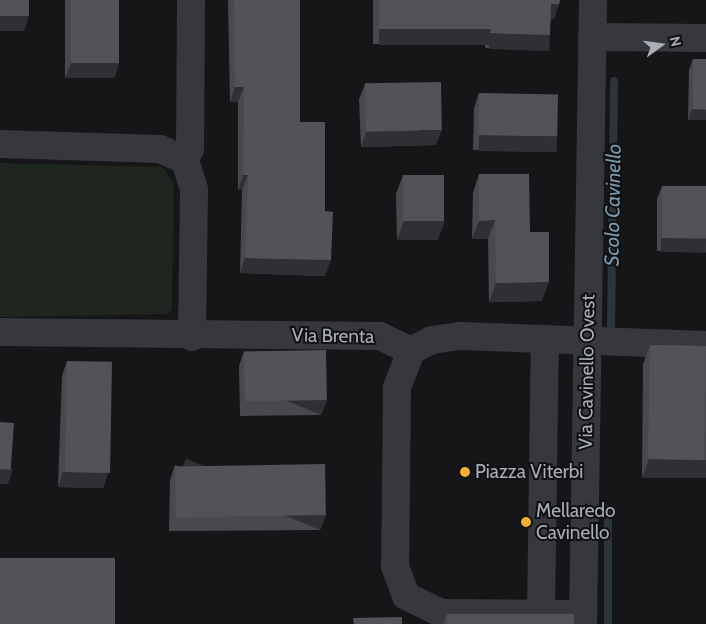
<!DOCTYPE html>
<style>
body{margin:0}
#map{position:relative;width:706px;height:624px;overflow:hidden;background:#161618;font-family:Cabin,sans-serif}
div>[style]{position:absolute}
.green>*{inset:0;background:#1e261f}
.stream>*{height:8px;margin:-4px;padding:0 4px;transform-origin:4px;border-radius:4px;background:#2c353c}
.minor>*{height:28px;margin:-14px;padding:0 14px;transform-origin:14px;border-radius:14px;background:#37383d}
.tertiary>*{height:28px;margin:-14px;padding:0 14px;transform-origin:14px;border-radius:14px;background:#37383d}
.wall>*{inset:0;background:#47494d}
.shaded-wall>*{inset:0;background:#2f3033;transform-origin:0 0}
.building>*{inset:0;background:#525359;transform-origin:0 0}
.dots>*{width:14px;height:14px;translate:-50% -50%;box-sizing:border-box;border:2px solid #111113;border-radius:50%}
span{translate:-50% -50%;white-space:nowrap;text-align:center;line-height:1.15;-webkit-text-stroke:4px #111113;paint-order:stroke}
.street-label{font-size:19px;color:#a8adb8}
.poi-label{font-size:19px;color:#a8adb8}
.left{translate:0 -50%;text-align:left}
.water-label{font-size:20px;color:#7f9bb3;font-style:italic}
.north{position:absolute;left:636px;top:20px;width:50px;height:50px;-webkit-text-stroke:4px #111113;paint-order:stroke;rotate:76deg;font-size:14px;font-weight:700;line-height:20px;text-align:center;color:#a8adb8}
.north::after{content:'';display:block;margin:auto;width:18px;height:22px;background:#a8adb8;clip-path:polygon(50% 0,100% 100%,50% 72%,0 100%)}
</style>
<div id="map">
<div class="green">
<div style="clip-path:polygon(0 163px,162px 167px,174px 184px,172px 309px,168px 314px,0 317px)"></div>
</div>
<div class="stream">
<div style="left:611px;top:330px;width:249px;rotate:-89.3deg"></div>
<div style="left:608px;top:624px;width:115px;rotate:-90deg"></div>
</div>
<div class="minor">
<div style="left:592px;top:37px;width:114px;rotate:0.5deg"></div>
<div style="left:0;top:144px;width:160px;rotate:1.8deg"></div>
<div style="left:160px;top:149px;width:27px;rotate:24deg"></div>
<div style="left:185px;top:160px;width:31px;rotate:73deg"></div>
<div style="left:194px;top:190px;width:147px;rotate:90.8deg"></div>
<div style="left:185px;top:160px;width:12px;rotate:-66deg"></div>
<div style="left:190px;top:149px;width:149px;rotate:-89.6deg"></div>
<div style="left:0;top:332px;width:380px;rotate:0.6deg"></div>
<div style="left:380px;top:336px;width:34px;rotate:26deg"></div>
<div style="left:411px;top:351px;width:24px;rotate:-28deg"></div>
<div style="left:432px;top:340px;width:29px;rotate:-8deg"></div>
<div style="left:461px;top:336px;width:245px;rotate:2.1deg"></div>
<div style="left:411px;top:351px;width:40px;rotate:111deg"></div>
<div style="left:397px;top:388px;width:178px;rotate:90.6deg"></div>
<div style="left:395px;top:566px;width:32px;rotate:70deg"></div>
<div style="left:406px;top:596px;width:39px;rotate:26deg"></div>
<div style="left:441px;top:613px;width:141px;rotate:0.4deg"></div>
<div style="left:541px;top:614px;width:275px;rotate:-89.2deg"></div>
</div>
<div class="tertiary">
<div style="left:583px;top:624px;width:624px;rotate:-89.08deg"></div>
</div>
<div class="wall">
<div style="clip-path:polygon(65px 0,119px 0,119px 63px,114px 78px,65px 78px)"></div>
<div style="clip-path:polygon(228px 0,300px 0,300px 122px,325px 276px,240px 273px,242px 190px,238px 190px,238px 102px,230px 102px)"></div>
<div style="clip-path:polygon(373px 0,560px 0,554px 19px,551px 19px,545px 50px,485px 48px,485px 44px,373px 44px)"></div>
<div style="clip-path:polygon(693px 59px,706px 59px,706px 120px,688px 120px,689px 70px)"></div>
<div style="clip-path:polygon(365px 84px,436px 145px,361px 147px,359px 99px)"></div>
<div style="clip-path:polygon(479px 93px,557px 137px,551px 152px,473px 150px,474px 108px)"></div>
<div style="clip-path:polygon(479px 174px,530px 232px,542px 301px,489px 302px,488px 239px,472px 239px,473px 193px)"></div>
<div style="clip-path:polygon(403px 175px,438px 240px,397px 240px,396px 194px)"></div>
<div style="clip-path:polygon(662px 186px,706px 186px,706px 252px,657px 251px,657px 199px)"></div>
<div style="clip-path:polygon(650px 345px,706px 346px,706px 478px,642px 478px,643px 364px)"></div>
<div style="clip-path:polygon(244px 351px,327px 400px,321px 415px,240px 416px,239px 366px)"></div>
<div style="clip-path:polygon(67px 361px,108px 473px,103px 488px,58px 487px,62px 376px)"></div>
<div style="clip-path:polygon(175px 465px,326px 515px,320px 530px,169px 531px,170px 480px)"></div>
<div style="clip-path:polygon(447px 614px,574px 624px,443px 624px)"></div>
</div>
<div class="shaded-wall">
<div style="clip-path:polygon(551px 4px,559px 4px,554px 19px,546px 19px)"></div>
<div style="clip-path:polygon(0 16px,29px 16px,24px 31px,0 31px)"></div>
<div style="left:379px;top:29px;width:112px;height:16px"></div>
<div style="left:490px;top:33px;width:60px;height:16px;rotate:2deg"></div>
<div style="clip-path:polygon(71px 63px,119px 63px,114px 78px,65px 78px)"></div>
<div style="clip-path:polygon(235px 87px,244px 87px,238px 102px,230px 102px)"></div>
<div style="clip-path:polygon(692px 109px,706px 110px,706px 120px,688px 120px)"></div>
<div style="clip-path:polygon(442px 130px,436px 145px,361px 147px,366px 132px)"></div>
<div style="left:479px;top:135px;width:78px;height:16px;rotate:1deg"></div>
<div style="clip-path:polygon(243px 175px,248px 175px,242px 190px,238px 190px)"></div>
<div style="clip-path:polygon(495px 220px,488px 239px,472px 239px,479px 221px)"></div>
<div style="clip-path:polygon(404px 221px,445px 221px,438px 240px,397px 240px)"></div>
<div style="left:661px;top:238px;width:45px;height:14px;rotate:1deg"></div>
<div style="clip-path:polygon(245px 258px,331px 260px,325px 276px,240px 273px)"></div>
<div style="clip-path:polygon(549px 282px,542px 301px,489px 302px,496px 283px)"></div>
<div style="left:327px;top:400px;width:16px;height:82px;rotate:112deg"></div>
<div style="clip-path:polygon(649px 459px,706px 460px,706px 478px,642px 478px)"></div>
<div style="clip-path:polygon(0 469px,13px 469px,8px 484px,0 484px)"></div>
<div style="clip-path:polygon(63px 472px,108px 473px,103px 488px,58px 487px)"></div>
<div style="left:326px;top:515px;width:16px;height:151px;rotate:112deg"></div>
</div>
<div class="building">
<div style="left:0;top:0;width:29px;height:16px"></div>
<div style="left:71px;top:0;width:48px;height:63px"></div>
<div style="clip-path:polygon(234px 0,300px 0,300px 122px,325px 122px,325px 211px,333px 212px,331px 260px,245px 258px,248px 175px,243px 175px,244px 87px,235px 87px)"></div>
<div style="clip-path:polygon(379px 0,560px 0,559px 4px,551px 4px,550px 35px,490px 33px,491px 29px,379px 29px)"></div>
<div style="left:693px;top:59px;width:13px;height:50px"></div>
<div style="left:441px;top:82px;width:48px;height:76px;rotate:89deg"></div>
<div style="left:479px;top:93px;width:79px;height:42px;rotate:1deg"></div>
<div style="clip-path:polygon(479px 174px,529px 174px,530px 232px,549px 232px,549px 282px,496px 283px,495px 220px,479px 221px)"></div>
<div style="left:403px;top:175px;width:41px;height:46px"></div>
<div style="left:662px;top:186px;width:44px;height:52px"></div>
<div style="left:650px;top:345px;width:56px;height:114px;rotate:1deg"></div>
<div style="left:326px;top:350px;width:50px;height:82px;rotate:89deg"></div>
<div style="left:67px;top:361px;width:45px;height:111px;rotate:1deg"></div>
<div style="left:0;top:422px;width:14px;height:47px;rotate:4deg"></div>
<div style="left:325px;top:464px;width:51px;height:150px;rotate:89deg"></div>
<div style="left:0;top:558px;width:115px;height:66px"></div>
<div style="left:447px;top:614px;width:127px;height:10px"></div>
<div style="clip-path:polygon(402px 617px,402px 624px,354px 624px,353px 618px)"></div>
</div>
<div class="dots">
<div style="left:465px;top:472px;background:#f2b134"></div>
<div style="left:526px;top:522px;background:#f2b134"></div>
</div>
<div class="street-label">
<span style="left:333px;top:336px;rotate:1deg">Via Brenta</span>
<span style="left:587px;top:372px;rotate:-89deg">Via Cavinello Ovest</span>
</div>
<div class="poi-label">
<span class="left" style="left:475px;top:472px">Piazza Viterbi</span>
<span class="left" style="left:536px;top:522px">Mellaredo<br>Cavinello</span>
</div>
<div class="water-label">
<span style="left:613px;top:205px;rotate:-89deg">Scolo Cavinello</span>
</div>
<div class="north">N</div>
</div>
